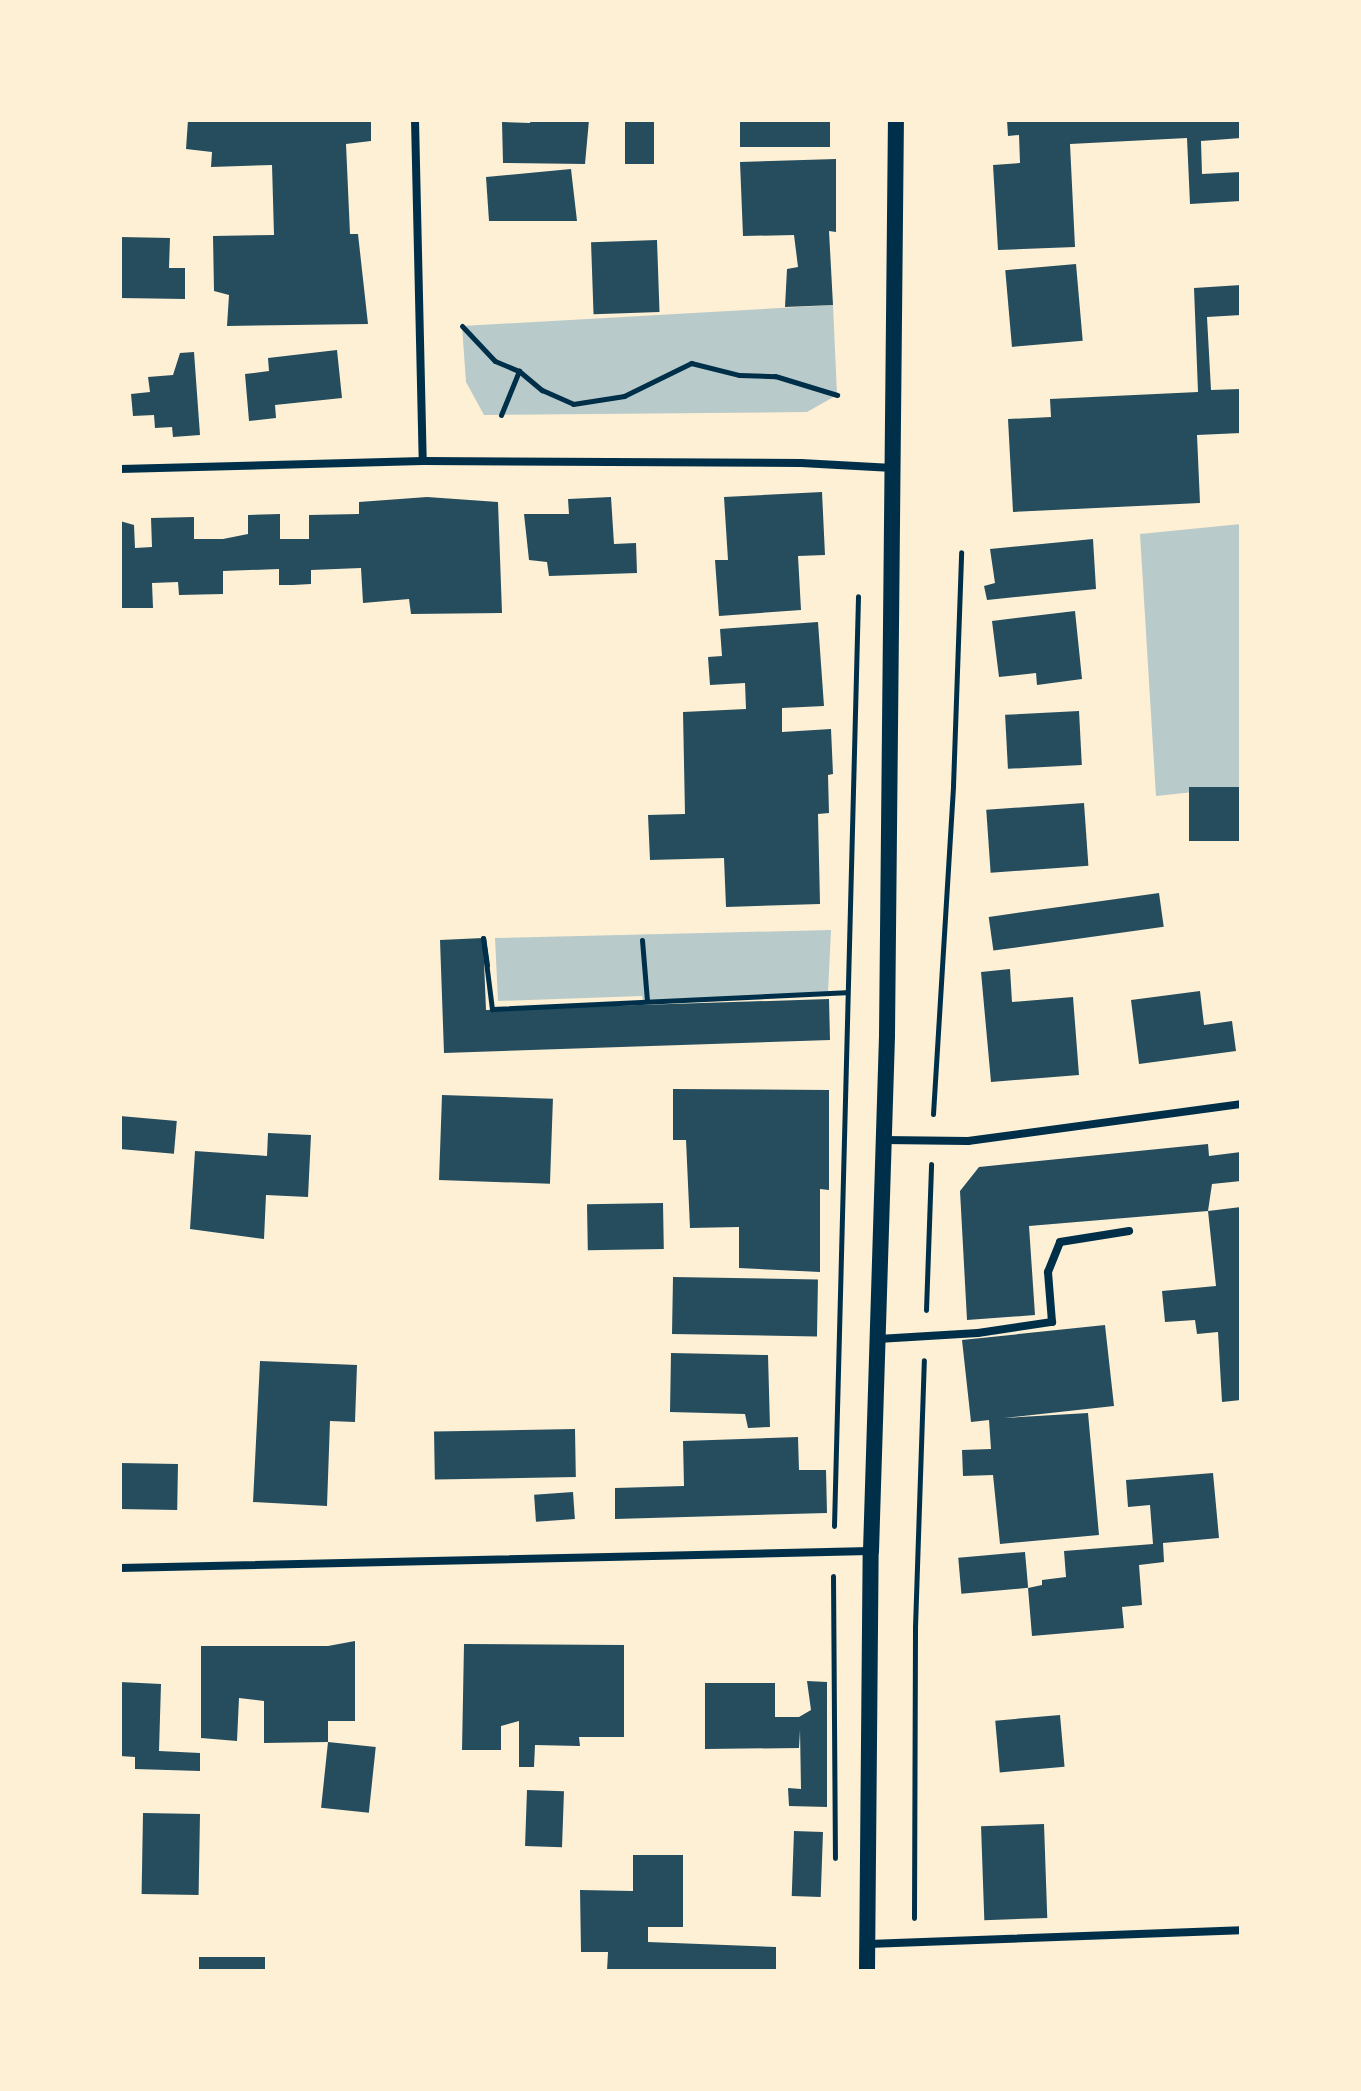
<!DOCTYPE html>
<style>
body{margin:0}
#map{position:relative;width:1361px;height:2091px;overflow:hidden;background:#fdf0d5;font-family:Rubik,sans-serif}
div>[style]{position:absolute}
.green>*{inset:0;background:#b9caca}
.building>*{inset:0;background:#264d5e;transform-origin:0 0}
.path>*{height:5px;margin:-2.5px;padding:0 2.5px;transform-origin:2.5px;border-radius:2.5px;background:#003049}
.minor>*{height:8px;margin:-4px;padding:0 4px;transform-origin:4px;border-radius:4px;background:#003049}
.secondary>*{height:16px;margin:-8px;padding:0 8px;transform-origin:8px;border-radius:8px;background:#003049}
span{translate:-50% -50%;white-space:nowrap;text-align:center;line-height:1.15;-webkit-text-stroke:8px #fdf0d5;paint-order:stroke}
.frame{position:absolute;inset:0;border:122px solid #fdf0d5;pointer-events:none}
</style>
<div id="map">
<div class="green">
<div style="clip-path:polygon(833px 305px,837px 395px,807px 412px,484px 415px,466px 382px,462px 326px)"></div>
<div style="clip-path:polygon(1241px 524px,1241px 787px,1156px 796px,1140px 534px)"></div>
<div style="clip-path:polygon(831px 930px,828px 992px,643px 1001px,642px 996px,498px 1001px,495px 938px)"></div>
</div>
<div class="building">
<div style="clip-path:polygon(188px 120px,371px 120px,371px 141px,346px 144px,350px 234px,358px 234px,368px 324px,227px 326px,229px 295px,214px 291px,213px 236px,274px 235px,272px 165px,211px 167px,212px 152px,186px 149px)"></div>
<div style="clip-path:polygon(531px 120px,589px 120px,585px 164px,503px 163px,502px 122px,530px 123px)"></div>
<div style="left:625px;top:120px;width:29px;height:44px"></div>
<div style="left:740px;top:120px;width:90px;height:27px"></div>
<div style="clip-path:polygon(1007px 120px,1241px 120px,1241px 138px,1201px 141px,1202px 174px,1241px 172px,1241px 201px,1190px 204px,1187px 138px,1070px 144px,1075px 247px,998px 250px,993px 165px,1020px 163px,1019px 135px,1008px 136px)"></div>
<div style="clip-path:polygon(836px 159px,836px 232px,829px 231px,833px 305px,785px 307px,787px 269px,798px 267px,794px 235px,743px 236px,740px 162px)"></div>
<div style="clip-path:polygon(571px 169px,577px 221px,489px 221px,486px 177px)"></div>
<div style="clip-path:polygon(120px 237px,170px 238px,169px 268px,185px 268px,185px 299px,120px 298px)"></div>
<div style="left:657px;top:240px;width:72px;height:66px;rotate:88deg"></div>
<div style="left:1076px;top:264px;width:77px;height:71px;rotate:85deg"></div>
<div style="clip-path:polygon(1241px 285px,1241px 315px,1207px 317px,1211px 390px,1241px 389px,1241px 433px,1197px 435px,1200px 503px,1013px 512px,1008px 419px,1051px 417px,1050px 399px,1198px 392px,1194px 288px)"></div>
<div style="clip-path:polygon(337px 350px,342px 398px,275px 405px,276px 418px,249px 421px,245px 374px,269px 371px,268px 358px)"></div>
<div style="clip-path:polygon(194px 352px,200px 435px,173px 437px,172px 427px,155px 428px,154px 415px,133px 416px,131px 394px,150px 392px,148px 377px,173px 375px,180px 353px)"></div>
<div style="clip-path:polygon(822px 492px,825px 555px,798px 556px,801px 610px,719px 616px,715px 560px,728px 560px,724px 497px)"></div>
<div style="clip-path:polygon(427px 497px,498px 502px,502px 613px,411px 614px,409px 599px,363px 603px,361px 568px,311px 570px,311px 584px,293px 585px,279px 585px,279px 569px,223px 571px,223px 594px,179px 595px,178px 582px,152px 583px,153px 608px,120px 608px,120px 521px,134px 525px,135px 548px,152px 547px,151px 518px,194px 517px,194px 539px,223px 539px,248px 534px,248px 515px,280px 514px,280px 539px,309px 539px,309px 515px,359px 514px,359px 502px)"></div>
<div style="clip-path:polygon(611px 497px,614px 544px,636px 543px,637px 573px,549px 576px,547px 562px,529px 560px,524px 514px,569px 514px,568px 499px)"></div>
<div style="clip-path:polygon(1093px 539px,1096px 589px,987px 600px,984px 586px,995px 583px,990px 549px)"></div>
<div style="clip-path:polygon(1075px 611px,1082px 679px,1037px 685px,1036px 673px,999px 677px,992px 621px)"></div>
<div style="clip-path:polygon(818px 622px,824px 706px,782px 708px,782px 732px,831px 729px,833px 774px,828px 775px,829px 813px,818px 814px,820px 904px,726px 907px,724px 858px,650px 860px,648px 815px,685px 814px,683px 712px,746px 709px,745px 683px,710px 685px,708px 657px,722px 656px,720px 629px)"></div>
<div style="left:1079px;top:711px;width:54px;height:74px;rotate:87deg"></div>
<div style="left:1241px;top:787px;width:54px;height:52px;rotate:90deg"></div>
<div style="left:1084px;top:803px;width:63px;height:98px;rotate:86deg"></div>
<div style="left:1159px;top:893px;width:34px;height:172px;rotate:82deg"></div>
<div style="clip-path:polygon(483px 938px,486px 1010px,829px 999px,830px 1040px,444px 1053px,440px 940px)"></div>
<div style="clip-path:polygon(1010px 969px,1012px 1002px,1073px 997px,1079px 1075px,991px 1082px,981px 972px)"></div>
<div style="clip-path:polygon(1200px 991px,1204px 1025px,1232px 1021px,1236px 1051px,1139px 1064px,1131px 1000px)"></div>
<div style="clip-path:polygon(673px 1089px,829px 1090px,829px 1190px,820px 1189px,820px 1272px,739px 1268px,739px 1227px,690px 1228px,686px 1140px,673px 1140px)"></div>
<div style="left:442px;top:1095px;width:111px;height:85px;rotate:2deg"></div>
<div style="left:120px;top:1116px;width:57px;height:33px;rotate:5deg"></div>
<div style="clip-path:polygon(268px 1133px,311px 1135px,308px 1197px,266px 1195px,264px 1239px,190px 1229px,195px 1151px,267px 1156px)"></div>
<div style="clip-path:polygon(1208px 1144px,1209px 1156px,1241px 1152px,1241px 1181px,1212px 1184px,1208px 1211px,1029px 1226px,1035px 1315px,967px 1320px,960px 1191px,979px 1167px)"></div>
<div style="left:663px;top:1203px;width:46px;height:76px;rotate:89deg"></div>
<div style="clip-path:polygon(1241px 1207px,1241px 1400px,1222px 1402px,1218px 1332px,1197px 1334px,1195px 1320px,1165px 1322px,1162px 1291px,1216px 1286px,1208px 1211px)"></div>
<div style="left:673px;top:1277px;width:145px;height:57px;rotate:1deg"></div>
<div style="clip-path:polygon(1105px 1325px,1114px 1406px,1004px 1418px,1088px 1413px,1099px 1535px,1000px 1544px,993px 1475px,963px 1476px,962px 1450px,991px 1449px,989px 1420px,971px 1422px,962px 1340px)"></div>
<div style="clip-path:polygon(671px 1353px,768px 1355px,770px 1427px,748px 1428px,745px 1414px,670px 1412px)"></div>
<div style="clip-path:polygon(260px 1361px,357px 1365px,355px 1422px,330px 1421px,327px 1506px,253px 1502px)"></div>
<div style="left:575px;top:1429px;width:48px;height:141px;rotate:89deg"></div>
<div style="clip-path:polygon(798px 1437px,799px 1470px,826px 1470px,827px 1513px,615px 1519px,615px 1488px,684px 1486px,683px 1441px)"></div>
<div style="left:120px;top:1463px;width:58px;height:46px;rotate:1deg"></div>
<div style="clip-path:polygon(1213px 1473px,1219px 1538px,1163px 1543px,1164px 1562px,1139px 1565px,1142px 1605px,1122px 1607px,1124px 1628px,1032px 1636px,1028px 1588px,1042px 1585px,1042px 1580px,1066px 1577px,1064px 1551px,1153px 1544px,1150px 1505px,1128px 1507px,1126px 1480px)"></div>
<div style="left:573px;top:1492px;width:27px;height:39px;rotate:86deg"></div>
<div style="left:1025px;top:1552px;width:36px;height:67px;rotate:85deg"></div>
<div style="clip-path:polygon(355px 1641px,355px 1721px,328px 1721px,328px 1742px,264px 1743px,264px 1701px,239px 1698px,237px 1741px,201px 1738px,201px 1646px,328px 1646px)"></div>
<div style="clip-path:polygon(464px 1644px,624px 1645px,624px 1737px,579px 1737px,580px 1746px,535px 1745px,534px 1767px,519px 1767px,519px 1721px,501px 1726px,501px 1750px,462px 1750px)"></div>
<div style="clip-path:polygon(807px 1681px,827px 1682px,827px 1807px,789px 1806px,788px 1788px,801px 1789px,800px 1730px,799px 1748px,705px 1749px,705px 1683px,775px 1683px,775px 1717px,799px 1717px,811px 1710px)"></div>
<div style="clip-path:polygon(120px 1682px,161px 1684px,159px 1751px,200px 1753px,200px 1771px,135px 1769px,135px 1757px,120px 1756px)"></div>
<div style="left:1060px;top:1715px;width:52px;height:65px;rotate:85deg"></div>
<div style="left:328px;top:1742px;width:48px;height:66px;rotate:6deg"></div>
<div style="left:527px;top:1790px;width:37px;height:56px;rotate:2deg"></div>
<div style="left:200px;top:1814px;width:81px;height:57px;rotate:91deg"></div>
<div style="left:1044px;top:1824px;width:94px;height:63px;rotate:88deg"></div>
<div style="left:794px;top:1831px;width:29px;height:65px;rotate:2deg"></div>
<div style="clip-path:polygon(633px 1855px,683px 1855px,683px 1927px,648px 1927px,648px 1942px,776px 1947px,776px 1971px,607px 1971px,608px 1952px,581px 1952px,580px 1890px,633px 1891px)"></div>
<div style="left:199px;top:1957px;width:66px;height:14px"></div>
</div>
<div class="path">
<div style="left:462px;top:326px;width:48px;rotate:46.7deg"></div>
<div style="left:495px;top:361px;width:26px;rotate:23deg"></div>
<div style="left:519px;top:371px;width:30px;rotate:40deg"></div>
<div style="left:542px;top:390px;width:34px;rotate:24deg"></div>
<div style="left:573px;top:404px;width:52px;rotate:-8.9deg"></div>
<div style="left:624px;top:396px;width:75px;rotate:-26.2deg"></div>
<div style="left:691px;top:363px;width:49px;rotate:14deg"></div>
<div style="left:739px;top:375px;width:36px;rotate:2deg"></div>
<div style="left:775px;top:376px;width:65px;rotate:17deg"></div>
<div style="left:501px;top:415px;width:48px;rotate:-67.8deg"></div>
<div style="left:642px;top:940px;width:61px;rotate:85.3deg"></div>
<div style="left:487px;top:965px;width:27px;rotate:-98deg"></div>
<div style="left:483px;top:938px;width:72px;rotate:82.8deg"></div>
<div style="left:492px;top:1009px;width:354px;rotate:-2.7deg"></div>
<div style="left:933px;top:1114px;width:329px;rotate:-86.5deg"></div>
<div style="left:953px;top:786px;width:234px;rotate:-88deg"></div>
<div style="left:926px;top:1310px;width:146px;rotate:-88deg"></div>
<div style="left:834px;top:1526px;width:930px;rotate:-88.52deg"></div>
<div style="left:833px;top:1576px;width:282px;rotate:89.6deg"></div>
<div style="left:914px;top:1918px;width:291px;rotate:-89.8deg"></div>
<div style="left:915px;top:1627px;width:267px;rotate:-88.1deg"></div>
</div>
<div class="minor">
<div style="left:415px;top:120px;width:341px;rotate:88.7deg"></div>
<div style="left:120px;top:469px;width:303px;rotate:-1.5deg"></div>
<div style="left:423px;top:461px;width:378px;rotate:0.3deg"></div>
<div style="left:801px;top:463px;width:92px;rotate:3.1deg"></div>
<div style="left:884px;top:1140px;width:84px;rotate:0.7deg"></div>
<div style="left:968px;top:1141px;width:275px;rotate:-7.7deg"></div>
<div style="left:878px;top:1339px;width:100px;rotate:-3.4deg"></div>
<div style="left:978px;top:1333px;width:75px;rotate:-8.5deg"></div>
<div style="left:1052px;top:1322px;width:50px;rotate:-94.6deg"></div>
<div style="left:1048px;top:1272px;width:32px;rotate:-68deg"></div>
<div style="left:1060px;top:1242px;width:70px;rotate:-9.1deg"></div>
<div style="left:120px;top:1568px;width:750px;rotate:-1.3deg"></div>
<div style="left:868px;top:1944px;width:373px;rotate:-2.1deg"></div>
</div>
<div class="secondary">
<div style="left:867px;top:1971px;width:420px;rotate:-89.5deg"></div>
<div style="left:871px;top:1551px;width:516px;rotate:-88.22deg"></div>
<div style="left:887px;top:1035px;width:915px;rotate:-89.44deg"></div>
</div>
<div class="frame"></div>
</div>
